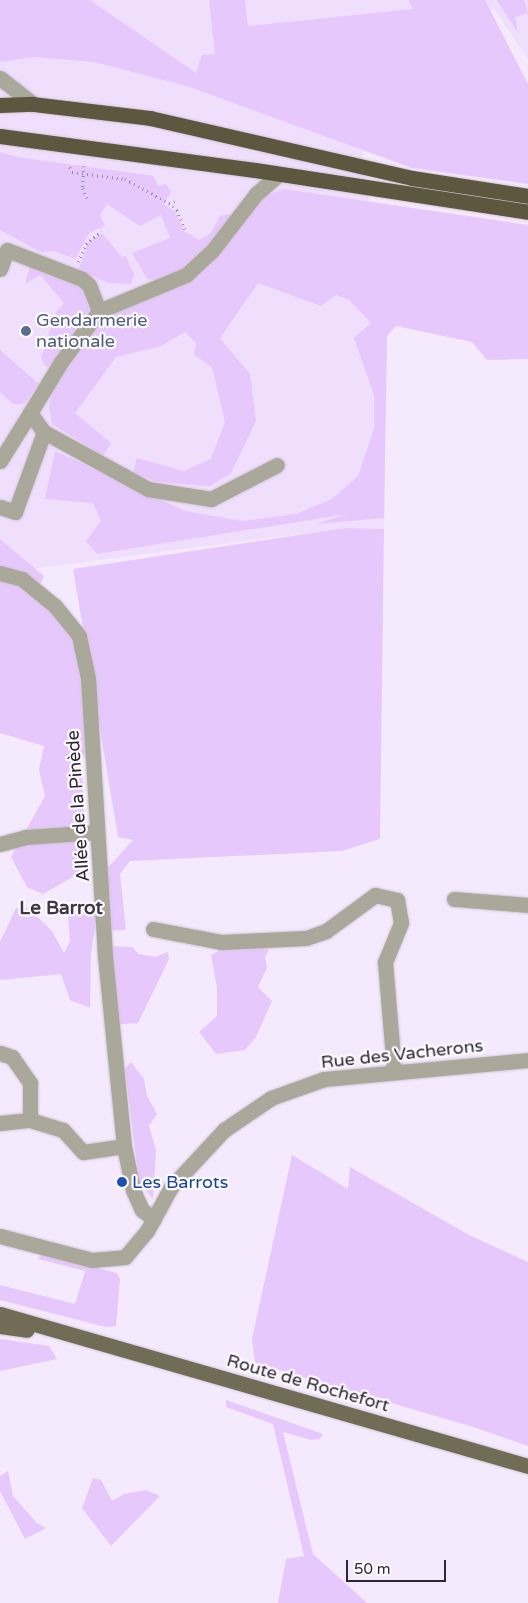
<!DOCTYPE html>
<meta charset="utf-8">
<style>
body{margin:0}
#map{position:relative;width:528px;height:1603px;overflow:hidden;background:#f5e9fd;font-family:"Varela Round",sans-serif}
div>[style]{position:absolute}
.built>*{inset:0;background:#f0defd}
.green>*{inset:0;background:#e7c8fd}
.path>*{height:2.5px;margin-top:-1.25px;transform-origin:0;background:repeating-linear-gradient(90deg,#978e9d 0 1px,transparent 0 5px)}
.roads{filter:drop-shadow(0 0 1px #d1c6d8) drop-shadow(0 0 1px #d1c6d8)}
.minor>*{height:15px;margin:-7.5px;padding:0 7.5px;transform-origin:7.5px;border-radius:7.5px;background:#aaa79b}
.major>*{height:15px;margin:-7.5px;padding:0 7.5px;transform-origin:7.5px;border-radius:7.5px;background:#726c57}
.highway>*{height:15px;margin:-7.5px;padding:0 7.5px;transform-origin:7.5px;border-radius:7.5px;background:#5e573f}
.dots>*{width:14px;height:14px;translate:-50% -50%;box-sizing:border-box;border:2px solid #fdfaff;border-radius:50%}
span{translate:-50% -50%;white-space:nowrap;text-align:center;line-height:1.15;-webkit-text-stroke:4.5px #fdfaff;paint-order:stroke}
.service-label{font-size:18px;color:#4e5e75}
.left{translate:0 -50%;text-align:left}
.street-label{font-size:18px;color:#2d2730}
.transit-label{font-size:18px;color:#164399}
.neighbourhood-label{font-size:19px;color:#413549;font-weight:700}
.scale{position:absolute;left:346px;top:1560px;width:100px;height:22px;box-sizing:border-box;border:2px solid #2d2730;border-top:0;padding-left:6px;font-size:15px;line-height:18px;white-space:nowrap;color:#2d2730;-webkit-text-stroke:4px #fdfaff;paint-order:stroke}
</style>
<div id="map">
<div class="built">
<div style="clip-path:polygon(75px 0,528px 0,528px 59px,494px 9px,348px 44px,387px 336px,384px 529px,345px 528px,0 573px,0 51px)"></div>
</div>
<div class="green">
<div style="clip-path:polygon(0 0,90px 0,196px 73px,202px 55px,215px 54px,209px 0,245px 0,248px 26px,413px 9px,408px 0,485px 0,528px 84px,528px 184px,412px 168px,187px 86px,94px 62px,33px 57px,0 62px)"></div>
<div style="clip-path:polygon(497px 0,524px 0,528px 13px,515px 17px,518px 33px)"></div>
<div style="clip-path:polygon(0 152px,17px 157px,154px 176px,158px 186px,166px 184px,171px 192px,163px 203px,175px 212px,185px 232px,199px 240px,211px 233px,220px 216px,229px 214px,232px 220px,224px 233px,176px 274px,154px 280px,147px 279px,132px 253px,170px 238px,161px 215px,140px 226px,107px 204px,100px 215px,105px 226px,89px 233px,75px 259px,54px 251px,41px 252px,0 230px)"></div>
<div style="clip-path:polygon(284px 189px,528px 225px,528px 359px,487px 360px,472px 342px,396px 326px,387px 336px,384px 518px,316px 524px,347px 514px,97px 554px,86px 541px,101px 521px,93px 503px,45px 499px,55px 451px,185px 511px,242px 521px,296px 514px,332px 499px,358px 476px,374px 429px,374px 395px,354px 338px,371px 323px,349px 300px,336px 295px,321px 306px,258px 283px,220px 338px,250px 374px,256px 421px,231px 473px,210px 486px,157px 482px,133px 473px,137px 458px,184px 471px,211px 459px,225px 422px,212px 367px,194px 355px,196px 343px,185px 332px,161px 346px,116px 357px,75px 413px,111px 443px,103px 456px,52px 424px,49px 407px,52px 390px,94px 329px,117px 312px,197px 276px,264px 196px)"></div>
<div style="clip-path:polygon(102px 233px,122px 257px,126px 256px,134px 275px,131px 284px,109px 283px,78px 271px,88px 243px)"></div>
<div style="clip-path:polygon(30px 266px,67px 282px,78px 284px,87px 295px,90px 310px,51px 366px,46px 367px,41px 358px,56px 312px,64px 303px,40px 275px,25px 284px)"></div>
<div style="clip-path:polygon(0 350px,39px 384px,24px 404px,13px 404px,0 392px)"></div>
<div style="clip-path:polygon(345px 528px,384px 529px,380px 839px,342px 851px,130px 861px,120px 874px,126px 930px,104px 931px,103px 873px,133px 840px,118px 837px,73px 569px)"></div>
<div style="clip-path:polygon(0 539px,44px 576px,37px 590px,75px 627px,92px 763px,71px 746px,82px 769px,86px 856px,78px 874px,43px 894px,27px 887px,11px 857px,45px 796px,39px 770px,44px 746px,0 733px)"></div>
<div style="clip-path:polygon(84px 902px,97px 913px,91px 954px,90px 1008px,70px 1000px,61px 974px,0 980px,0 942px,16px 908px,28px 908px,52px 931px,64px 953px,70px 941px,68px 915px)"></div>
<div style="clip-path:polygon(105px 946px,132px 947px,139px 954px,155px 957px,168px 952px,169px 959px,138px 1023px,111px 1025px)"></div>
<div style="clip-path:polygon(261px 947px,269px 950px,265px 957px,267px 968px,258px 987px,272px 1001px,256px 1037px,245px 1050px,216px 1054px,199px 1032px,217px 1016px,217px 988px,211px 955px,222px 949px)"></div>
<div style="clip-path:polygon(131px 1062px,144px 1079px,147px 1096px,157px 1114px,149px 1126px,156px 1150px,153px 1199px,139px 1182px,125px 1069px)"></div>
<div style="clip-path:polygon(292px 1155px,348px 1189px,350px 1167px,469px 1235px,528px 1262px,528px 1446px,473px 1427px,255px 1363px,252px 1339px)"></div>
<div style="clip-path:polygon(42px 1254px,117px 1273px,120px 1279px,116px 1326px,106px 1327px,0 1300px,0 1285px,75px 1304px,85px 1271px,38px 1259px)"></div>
<div style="clip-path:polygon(0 1339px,49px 1346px,57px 1359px,0 1371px)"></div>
<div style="clip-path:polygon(226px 1400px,323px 1434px,320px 1439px,311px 1440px,283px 1432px,313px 1554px,367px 1603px,278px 1603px,286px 1559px,304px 1556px,273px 1424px,226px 1407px)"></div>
<div style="clip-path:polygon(8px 1471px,13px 1496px,37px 1523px,46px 1528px,25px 1539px,0 1491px,0 1476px)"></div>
<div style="clip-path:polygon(93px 1478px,101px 1480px,112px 1501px,124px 1494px,146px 1490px,160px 1496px,111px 1546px,82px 1508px)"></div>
</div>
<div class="path">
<div style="left:84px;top:166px;width:22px;rotate:93deg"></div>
<div style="left:83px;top:188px;width:11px;rotate:68deg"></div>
<div style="left:70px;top:167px;width:5px;rotate:68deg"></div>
<div style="left:72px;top:172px;width:53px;rotate:7.5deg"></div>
<div style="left:125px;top:179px;width:50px;rotate:28.6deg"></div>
<div style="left:169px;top:203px;width:6px;rotate:-18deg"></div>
<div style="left:169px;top:203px;width:11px;rotate:41deg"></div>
<div style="left:177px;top:210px;width:21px;rotate:67deg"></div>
<div style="left:78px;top:262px;width:20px;rotate:-66deg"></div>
<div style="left:86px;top:244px;width:20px;rotate:-41deg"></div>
</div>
<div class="roads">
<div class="minor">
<div style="left:0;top:78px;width:42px;rotate:38.2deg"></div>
<div style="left:0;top:269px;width:20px;rotate:-70deg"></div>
<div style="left:7px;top:250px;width:80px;rotate:21.1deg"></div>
<div style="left:82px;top:279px;width:9px;rotate:41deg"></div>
<div style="left:89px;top:285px;width:28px;rotate:69deg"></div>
<div style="left:99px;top:311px;width:64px;rotate:126.7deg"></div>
<div style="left:61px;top:362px;width:60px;rotate:121.3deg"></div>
<div style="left:30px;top:413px;width:24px;rotate:54deg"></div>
<div style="left:44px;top:432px;width:119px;rotate:28.7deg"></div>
<div style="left:148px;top:489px;width:64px;rotate:9deg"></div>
<div style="left:211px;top:499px;width:74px;rotate:-27.3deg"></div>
<div style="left:99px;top:311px;width:94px;rotate:-22.5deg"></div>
<div style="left:186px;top:275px;width:35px;rotate:-43deg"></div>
<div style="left:212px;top:251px;width:72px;rotate:-52.3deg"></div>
<div style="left:256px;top:194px;width:30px;rotate:-41deg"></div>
<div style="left:0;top:461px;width:57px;rotate:-58deg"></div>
<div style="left:0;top:507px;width:16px;rotate:18deg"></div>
<div style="left:15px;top:512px;width:85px;rotate:-70.1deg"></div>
<div style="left:0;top:573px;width:23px;rotate:15deg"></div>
<div style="left:22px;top:579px;width:43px;rotate:39.3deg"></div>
<div style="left:55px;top:606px;width:38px;rotate:51deg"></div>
<div style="left:79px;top:636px;width:43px;rotate:77.9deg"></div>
<div style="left:88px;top:678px;width:279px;rotate:86.5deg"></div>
<div style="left:105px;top:956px;width:191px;rotate:84.3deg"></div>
<div style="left:124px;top:1146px;width:45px;rotate:78.4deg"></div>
<div style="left:133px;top:1190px;width:22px;rotate:66deg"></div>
<div style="left:142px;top:1210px;width:15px;rotate:37deg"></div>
<div style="left:0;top:844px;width:27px;rotate:-15deg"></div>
<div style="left:26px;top:837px;width:71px;rotate:-4deg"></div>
<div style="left:454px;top:899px;width:74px;rotate:4.6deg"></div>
<div style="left:153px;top:929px;width:69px;rotate:10.8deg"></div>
<div style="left:221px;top:942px;width:85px;rotate:-2.7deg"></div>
<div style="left:306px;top:938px;width:21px;rotate:-19deg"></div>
<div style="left:326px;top:931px;width:61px;rotate:-36.3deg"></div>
<div style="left:375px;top:895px;width:23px;rotate:13deg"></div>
<div style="left:397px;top:900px;width:23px;rotate:80deg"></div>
<div style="left:401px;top:923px;width:42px;rotate:112.3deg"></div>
<div style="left:385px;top:962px;width:108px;rotate:85.2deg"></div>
<div style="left:0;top:1053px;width:13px;rotate:18deg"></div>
<div style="left:12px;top:1057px;width:32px;rotate:55deg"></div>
<div style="left:30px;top:1083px;width:37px;rotate:90deg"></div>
<div style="left:0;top:1123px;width:30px;rotate:-6deg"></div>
<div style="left:30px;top:1120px;width:34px;rotate:17deg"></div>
<div style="left:63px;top:1130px;width:30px;rotate:48deg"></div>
<div style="left:83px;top:1152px;width:41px;rotate:-8.3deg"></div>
<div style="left:0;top:1236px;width:95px;rotate:14.6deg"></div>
<div style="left:92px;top:1260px;width:33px;rotate:-5deg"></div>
<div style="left:125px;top:1257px;width:34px;rotate:-50deg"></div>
<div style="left:147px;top:1231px;width:50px;rotate:-61.4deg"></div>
<div style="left:171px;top:1187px;width:78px;rotate:-47.1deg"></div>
<div style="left:224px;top:1130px;width:57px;rotate:-34.2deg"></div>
<div style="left:271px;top:1098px;width:56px;rotate:-19.7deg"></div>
<div style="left:324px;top:1079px;width:205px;rotate:-5.3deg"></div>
</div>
<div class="major">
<div style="left:0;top:1314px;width:549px;rotate:16.06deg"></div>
<div style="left:0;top:1326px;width:27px;rotate:8deg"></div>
</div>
<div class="highway">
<div style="left:0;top:105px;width:33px;rotate:-2deg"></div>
<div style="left:33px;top:104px;width:118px;rotate:6.8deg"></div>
<div style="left:150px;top:118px;width:269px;rotate:12.9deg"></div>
<div style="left:412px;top:178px;width:117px;rotate:8.8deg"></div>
<div style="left:0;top:136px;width:257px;rotate:7.6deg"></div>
<div style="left:255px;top:170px;width:276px;rotate:8.7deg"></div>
</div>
</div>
<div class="dots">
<div style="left:26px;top:331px;background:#5c6f8a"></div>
<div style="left:122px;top:1182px;background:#1a4fb4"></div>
</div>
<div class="service-label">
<span class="left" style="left:36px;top:331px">Gendarmerie<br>nationale</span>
</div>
<div class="street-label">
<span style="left:78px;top:806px;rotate:-94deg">Allée de la Pinède</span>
<span style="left:402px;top:1054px;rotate:-6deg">Rue des Vacherons</span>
<span style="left:308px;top:1383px;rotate:16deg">Route de Rochefort</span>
</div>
<div class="transit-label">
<span class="left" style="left:132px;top:1182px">Les Barrots</span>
</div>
<div class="neighbourhood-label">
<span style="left:61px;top:909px">Le Barrot</span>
</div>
<div class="scale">50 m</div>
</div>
